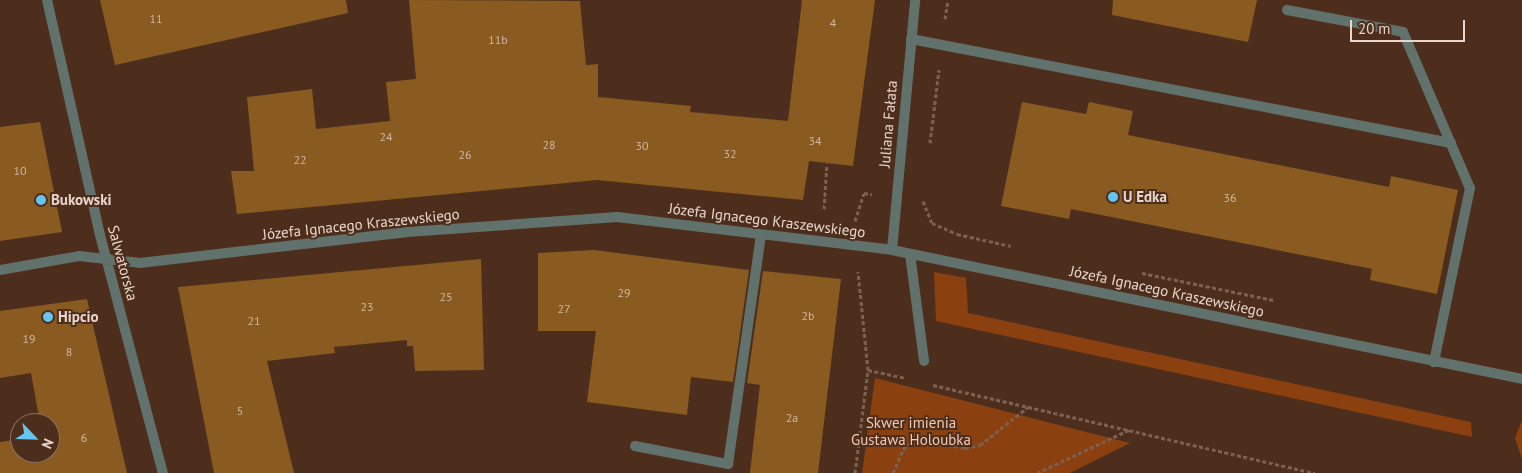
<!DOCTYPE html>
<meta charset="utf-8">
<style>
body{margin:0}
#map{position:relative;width:1522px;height:473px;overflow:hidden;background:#4d2e1d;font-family:"PT Sans",sans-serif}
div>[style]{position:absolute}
.green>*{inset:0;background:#8b410f}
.building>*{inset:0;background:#895b20}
.path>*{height:3px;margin-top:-1.5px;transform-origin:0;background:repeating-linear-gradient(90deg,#7c6152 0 4px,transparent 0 6.5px)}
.lane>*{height:10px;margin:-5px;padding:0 5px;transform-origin:5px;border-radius:5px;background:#60726b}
.street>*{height:10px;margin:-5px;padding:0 5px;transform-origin:5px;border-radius:5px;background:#60726b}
.dots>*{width:14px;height:14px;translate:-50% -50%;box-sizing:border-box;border:2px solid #4d2e1d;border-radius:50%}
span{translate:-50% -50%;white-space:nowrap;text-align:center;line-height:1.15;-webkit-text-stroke:4px #4d2e1d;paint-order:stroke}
.number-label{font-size:12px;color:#d1b6a0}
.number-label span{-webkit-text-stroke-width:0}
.street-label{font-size:15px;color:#e9d5cb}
.poi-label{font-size:15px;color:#e9d5cb;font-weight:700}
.left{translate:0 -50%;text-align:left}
.park-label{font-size:15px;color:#f5c8b1}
.north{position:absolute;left:10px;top:413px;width:50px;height:50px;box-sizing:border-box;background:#4d2e1d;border:1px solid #8b7163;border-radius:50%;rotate:114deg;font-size:14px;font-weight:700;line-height:20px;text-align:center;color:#e9d5cb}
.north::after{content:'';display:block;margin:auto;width:18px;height:22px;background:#65c5ee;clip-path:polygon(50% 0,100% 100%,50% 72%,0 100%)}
.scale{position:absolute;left:1350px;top:20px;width:115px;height:22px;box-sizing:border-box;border:2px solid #e9d5cb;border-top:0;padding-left:6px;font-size:15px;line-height:18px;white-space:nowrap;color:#e9d5cb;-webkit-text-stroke:4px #4d2e1d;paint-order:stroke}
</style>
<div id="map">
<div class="green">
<div style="clip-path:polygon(934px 272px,966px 278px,968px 313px,1471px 422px,1472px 437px,936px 321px)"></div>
<div style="clip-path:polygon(875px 378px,1094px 434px,1130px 443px,1070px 473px,862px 473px)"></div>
<div style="clip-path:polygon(1522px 420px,1522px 459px,1515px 438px)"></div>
</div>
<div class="building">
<div style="clip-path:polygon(100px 0,346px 0,348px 13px,115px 65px)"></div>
<div style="clip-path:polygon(409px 0,580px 1px,586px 65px,598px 64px,598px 97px,691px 106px,690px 112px,788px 121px,802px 0,875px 0,853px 166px,809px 161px,803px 200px,597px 180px,237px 214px,231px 171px,254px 171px,247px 97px,312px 89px,316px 129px,390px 121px,386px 82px,416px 79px)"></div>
<div style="clip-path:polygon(1113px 0,1257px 0,1248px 42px,1112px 15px)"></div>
<div style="clip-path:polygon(1022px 102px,1086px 114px,1089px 102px,1133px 111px,1128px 135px,1389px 187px,1391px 176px,1458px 190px,1437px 294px,1370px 280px,1372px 269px,1071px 209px,1069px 219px,1001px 206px)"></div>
<div style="clip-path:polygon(40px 122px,62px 232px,0 241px,0 127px)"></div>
<div style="clip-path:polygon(594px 250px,749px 270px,733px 382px,691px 377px,687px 415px,587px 402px,596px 331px,538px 331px,538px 253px)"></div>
<div style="clip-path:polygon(481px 259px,484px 370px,415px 371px,413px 346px,407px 346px,407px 340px,334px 347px,335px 353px,267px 361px,294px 473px,214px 473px,178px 287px)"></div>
<div style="clip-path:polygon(763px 271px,841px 279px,818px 473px,750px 473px,760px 385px,747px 383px)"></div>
<div style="clip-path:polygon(87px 299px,127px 473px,0 473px,0 442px,20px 439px,20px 453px,50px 453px,50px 423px,40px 423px,31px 373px,0 378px,0 311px)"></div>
</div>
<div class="path">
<div style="left:945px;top:19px;width:19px;rotate:-81deg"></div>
<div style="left:930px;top:143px;width:74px;rotate:-83deg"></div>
<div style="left:923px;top:201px;width:24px;rotate:68deg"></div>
<div style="left:932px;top:223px;width:27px;rotate:24deg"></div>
<div style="left:957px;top:234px;width:55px;rotate:12.5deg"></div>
<div style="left:824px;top:209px;width:46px;rotate:-86.3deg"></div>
<div style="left:855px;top:221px;width:29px;rotate:-72deg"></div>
<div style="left:864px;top:193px;width:8px;rotate:7deg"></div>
<div style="left:1142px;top:273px;width:134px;rotate:11.6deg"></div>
<div style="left:868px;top:370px;width:38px;rotate:12deg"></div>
<div style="left:933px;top:385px;width:392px;rotate:13deg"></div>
<div style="left:855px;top:473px;width:104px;rotate:-82.8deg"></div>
<div style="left:868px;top:370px;width:99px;rotate:-95.8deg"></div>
<div style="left:893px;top:473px;width:26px;rotate:-67deg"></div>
<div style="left:903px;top:449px;width:16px;rotate:-38deg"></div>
<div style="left:916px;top:439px;width:50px;rotate:10.4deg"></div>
<div style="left:965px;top:448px;width:15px;rotate:-11deg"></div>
<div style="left:980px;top:445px;width:61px;rotate:-38.4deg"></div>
<div style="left:1037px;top:473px;width:102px;rotate:-25.1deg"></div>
</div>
<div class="lane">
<div style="left:1287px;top:10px;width:118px;rotate:10.7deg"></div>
<div style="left:1403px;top:32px;width:170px;rotate:66.8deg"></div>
<div style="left:1470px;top:188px;width:178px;rotate:101.7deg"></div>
<div style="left:911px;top:39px;width:550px;rotate:10.9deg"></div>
<div style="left:635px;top:446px;width:95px;rotate:11deg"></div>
<div style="left:728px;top:464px;width:231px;rotate:-81.8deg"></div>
</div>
<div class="street">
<div style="left:47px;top:0;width:241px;rotate:77.3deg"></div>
<div style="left:100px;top:235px;width:246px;rotate:75.2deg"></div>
<div style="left:892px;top:250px;width:251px;rotate:-84.7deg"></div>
<div style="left:910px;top:254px;width:108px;rotate:82.5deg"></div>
<div style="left:0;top:270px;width:80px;rotate:-10deg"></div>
<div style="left:79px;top:256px;width:61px;rotate:6.5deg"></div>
<div style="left:140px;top:263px;width:270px;rotate:-6.6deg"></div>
<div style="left:408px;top:232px;width:210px;rotate:-4.1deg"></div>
<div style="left:617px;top:217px;width:277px;rotate:6.8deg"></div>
<div style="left:892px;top:250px;width:643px;rotate:11.57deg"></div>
</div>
<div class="dots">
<div style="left:1113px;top:197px;background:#65c5ee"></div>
<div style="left:41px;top:200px;background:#65c5ee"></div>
<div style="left:48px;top:317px;background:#65c5ee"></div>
</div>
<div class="number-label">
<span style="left:156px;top:19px">11</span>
<span style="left:833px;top:23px">4</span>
<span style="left:498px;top:40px">11b</span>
<span style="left:386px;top:137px">24</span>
<span style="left:815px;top:141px">34</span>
<span style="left:549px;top:145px">28</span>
<span style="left:642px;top:146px">30</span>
<span style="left:730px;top:154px">32</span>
<span style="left:465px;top:155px">26</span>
<span style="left:300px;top:160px">22</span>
<span style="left:20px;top:171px">10</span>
<span style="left:1230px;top:198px">36</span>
<span style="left:624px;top:293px">29</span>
<span style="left:446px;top:297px">25</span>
<span style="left:367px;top:307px">23</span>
<span style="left:564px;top:309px">27</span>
<span style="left:808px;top:316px">2b</span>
<span style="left:254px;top:321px">21</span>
<span style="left:29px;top:339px">19</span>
<span style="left:69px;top:352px">8</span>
<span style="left:240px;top:411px">5</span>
<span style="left:792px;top:418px">2a</span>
<span style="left:84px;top:438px">6</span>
</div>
<div class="street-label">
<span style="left:888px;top:124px;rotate:-85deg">Juliana Fałata</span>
<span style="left:767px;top:220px;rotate:7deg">Józefa Ignacego Kraszewskiego</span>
<span style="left:361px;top:224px;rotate:-6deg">Józefa Ignacego Kraszewskiego</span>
<span style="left:123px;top:263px;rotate:75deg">Salwatorska</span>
<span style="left:1167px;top:291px;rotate:12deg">Józefa Ignacego Kraszewskiego</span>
</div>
<div class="poi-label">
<span class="left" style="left:1123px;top:197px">U Edka</span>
<span class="left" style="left:51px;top:200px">Bukowski</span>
<span class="left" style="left:58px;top:317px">Hipcio</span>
</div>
<div class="park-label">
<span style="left:911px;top:431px">Skwer imienia<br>Gustawa Holoubka</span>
</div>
<div class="north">N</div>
<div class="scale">20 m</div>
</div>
